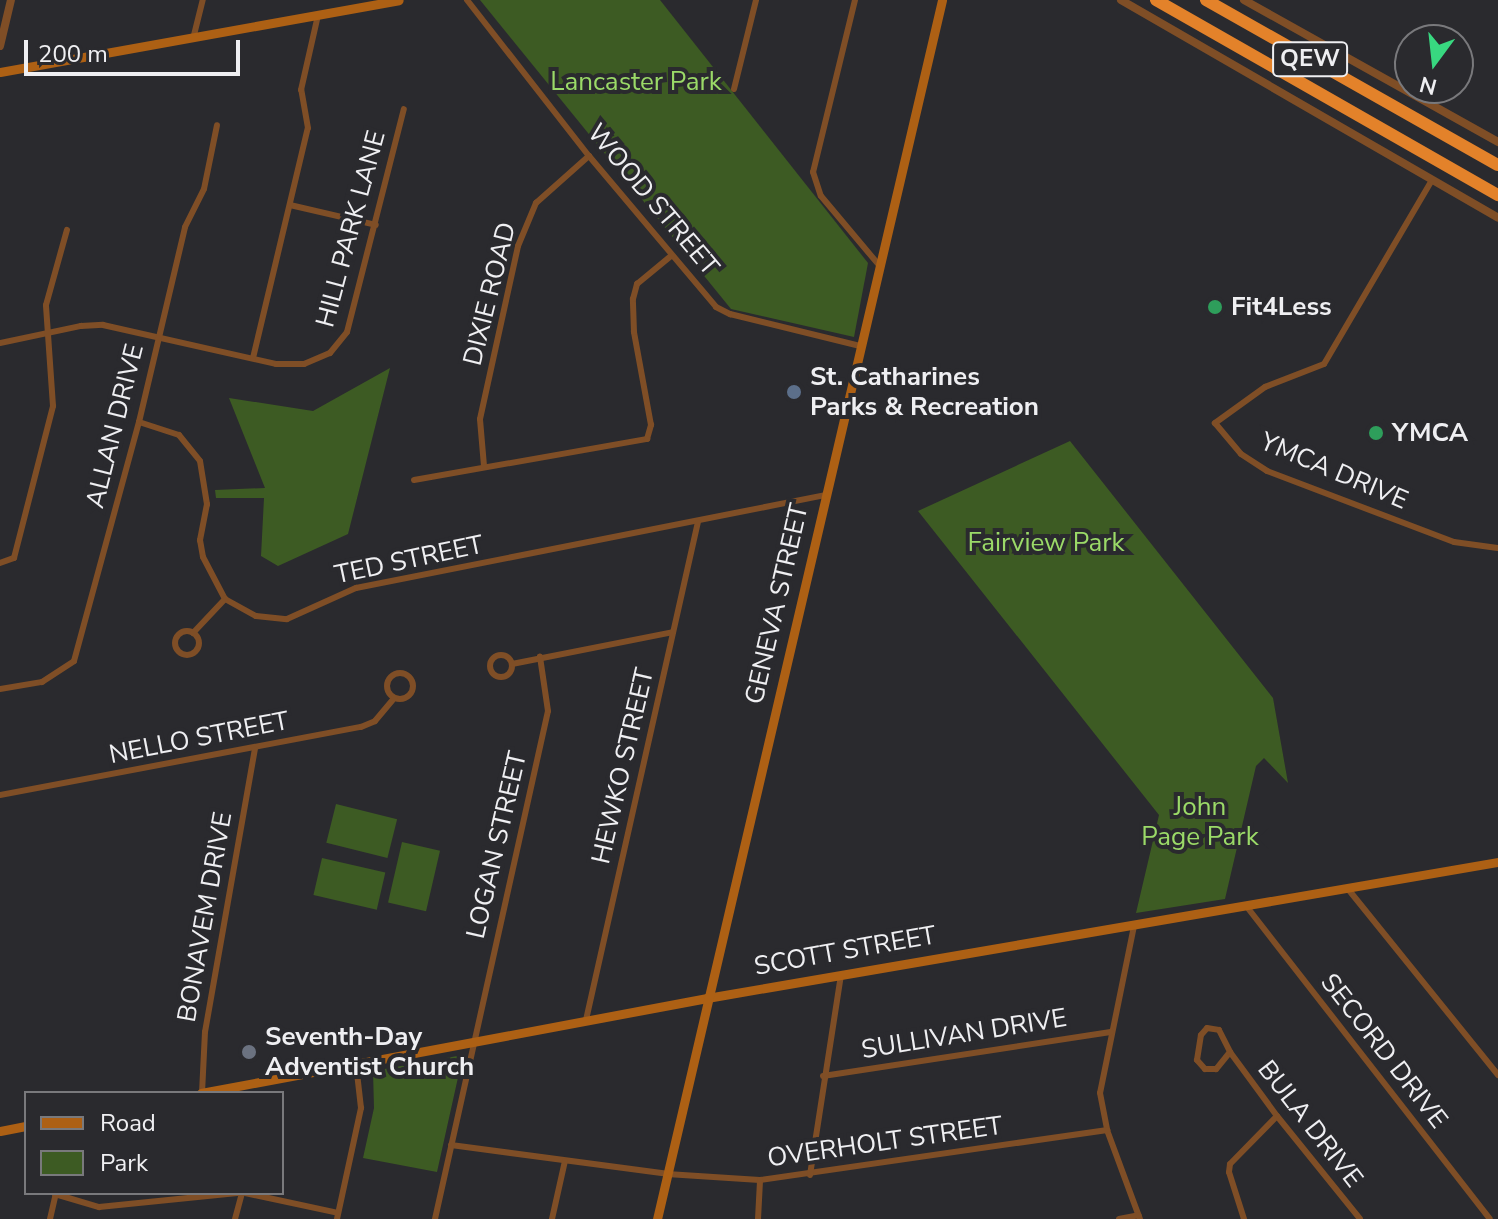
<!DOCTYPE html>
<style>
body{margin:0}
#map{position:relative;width:1498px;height:1219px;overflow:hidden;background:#2a2a2e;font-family:"Nunito Sans",sans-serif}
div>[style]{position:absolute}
.green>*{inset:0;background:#3d5b23;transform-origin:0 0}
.minor>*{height:6px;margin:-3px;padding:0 3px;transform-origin:3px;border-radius:3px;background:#7f4e26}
.minor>.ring{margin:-3px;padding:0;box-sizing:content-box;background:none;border:6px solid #7f4e26;border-radius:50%}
.tertiary>*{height:8px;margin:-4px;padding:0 4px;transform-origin:4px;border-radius:4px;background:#7f4e26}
.secondary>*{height:9px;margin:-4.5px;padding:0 4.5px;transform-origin:4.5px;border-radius:4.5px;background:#ad6014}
.motorway>*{height:12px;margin:-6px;padding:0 6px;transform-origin:6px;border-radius:6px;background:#e3822a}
.dots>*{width:22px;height:22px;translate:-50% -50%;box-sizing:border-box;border:4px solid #2a2a2e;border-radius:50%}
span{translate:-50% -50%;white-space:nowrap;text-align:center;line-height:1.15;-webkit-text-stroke:8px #2a2a2e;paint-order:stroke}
.shield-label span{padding:2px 6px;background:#2a2a2e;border:2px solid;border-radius:6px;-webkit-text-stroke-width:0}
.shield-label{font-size:24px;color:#efeff2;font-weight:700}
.park-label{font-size:26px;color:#9bda68}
.street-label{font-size:26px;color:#efeff2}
.poi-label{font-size:26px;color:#efeff2;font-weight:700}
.left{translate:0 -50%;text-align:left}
.legend{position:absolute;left:24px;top:1091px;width:260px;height:104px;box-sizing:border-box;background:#2a2a2e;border:2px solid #79797c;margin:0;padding:10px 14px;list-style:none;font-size:24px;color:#efeff2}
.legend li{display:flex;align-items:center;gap:16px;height:40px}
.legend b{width:40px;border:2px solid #79797c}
.north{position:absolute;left:1394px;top:24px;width:80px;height:80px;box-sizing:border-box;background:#2a2a2e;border:2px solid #79797c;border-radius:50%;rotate:195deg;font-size:22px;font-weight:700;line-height:32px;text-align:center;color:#efeff2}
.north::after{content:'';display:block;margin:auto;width:28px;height:36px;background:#38d880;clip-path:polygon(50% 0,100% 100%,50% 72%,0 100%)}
.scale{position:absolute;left:24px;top:40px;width:216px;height:36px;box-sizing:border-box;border:4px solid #efeff2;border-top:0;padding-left:10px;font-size:24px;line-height:28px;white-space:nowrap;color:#efeff2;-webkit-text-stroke:6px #2a2a2e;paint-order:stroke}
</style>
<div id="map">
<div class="green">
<div style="clip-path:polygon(480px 0,660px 0,868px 263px,854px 337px,731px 309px)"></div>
<div style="clip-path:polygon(390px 368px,348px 534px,278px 566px,261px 556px,264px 498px,216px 498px,215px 490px,265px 488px,229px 398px,313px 411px)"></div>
<div style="clip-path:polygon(1070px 441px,1273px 698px,1288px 783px,1264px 758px,1256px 766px,1225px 899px,1136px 913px,1159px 815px,918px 511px)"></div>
<div style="left:336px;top:804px;width:63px;height:40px;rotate:14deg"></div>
<div style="left:402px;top:842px;width:39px;height:62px;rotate:13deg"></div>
<div style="left:322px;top:858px;width:65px;height:38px;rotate:13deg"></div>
<div style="clip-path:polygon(463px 1055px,437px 1172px,363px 1158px,374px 1108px,373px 1071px)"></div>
</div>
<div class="minor">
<div style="left:467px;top:0;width:198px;rotate:52deg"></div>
<div style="left:589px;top:156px;width:197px;rotate:49.9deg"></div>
<div style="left:716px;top:307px;width:16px;rotate:27deg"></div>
<div style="left:730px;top:314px;width:134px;rotate:13.8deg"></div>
<div style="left:855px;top:0;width:177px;rotate:103.7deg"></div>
<div style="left:813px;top:172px;width:25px;rotate:72deg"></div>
<div style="left:821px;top:196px;width:90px;rotate:50deg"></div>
<div style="left:194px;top:35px;width:36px;rotate:-76deg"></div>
<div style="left:734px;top:89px;width:92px;rotate:-76.1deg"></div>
<div style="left:1432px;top:180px;width:213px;rotate:120.4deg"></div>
<div style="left:1324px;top:364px;width:63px;rotate:158.7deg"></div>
<div style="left:1265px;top:387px;width:62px;rotate:144.2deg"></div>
<div style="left:1215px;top:423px;width:40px;rotate:50deg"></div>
<div style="left:1241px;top:454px;width:31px;rotate:33deg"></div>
<div style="left:1267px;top:471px;width:200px;rotate:20.8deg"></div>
<div style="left:1454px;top:542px;width:44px;rotate:7.8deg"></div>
<div style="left:290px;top:205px;width:88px;rotate:13.1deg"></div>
<div style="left:0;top:343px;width:83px;rotate:-11.9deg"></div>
<div style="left:81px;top:326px;width:22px;rotate:-3deg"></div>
<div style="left:103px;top:325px;width:177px;rotate:12.7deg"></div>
<div style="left:276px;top:364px;width:28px"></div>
<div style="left:304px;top:364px;width:28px;rotate:-23deg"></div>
<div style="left:330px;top:353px;width:27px;rotate:-51deg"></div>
<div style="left:347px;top:332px;width:230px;rotate:-75.7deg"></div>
<div style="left:253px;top:358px;width:236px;rotate:-76.6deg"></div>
<div style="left:308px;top:128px;width:39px;rotate:-100deg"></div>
<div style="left:301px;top:90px;width:77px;rotate:-77.2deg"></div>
<div style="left:139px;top:422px;width:42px;rotate:18deg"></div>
<div style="left:179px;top:435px;width:33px;rotate:51deg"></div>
<div style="left:200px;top:461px;width:44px;rotate:80.8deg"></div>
<div style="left:207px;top:504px;width:37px;rotate:101deg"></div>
<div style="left:200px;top:540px;width:17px;rotate:80deg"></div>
<div style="left:203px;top:557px;width:47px;rotate:62.4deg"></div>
<div style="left:225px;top:599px;width:35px;rotate:29deg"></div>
<div style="left:256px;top:616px;width:31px;rotate:6deg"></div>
<div style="left:287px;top:619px;width:76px;rotate:-24.2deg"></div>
<div style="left:356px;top:588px;width:478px;rotate:-11.2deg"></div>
<div style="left:484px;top:466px;width:47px;rotate:-94.9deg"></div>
<div style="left:480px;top:419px;width:177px;rotate:-77.6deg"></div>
<div style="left:518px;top:246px;width:47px;rotate:-67.3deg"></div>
<div style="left:536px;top:203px;width:71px;rotate:-41.6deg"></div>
<div style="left:414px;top:480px;width:237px;rotate:-10deg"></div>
<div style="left:647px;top:439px;width:15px;rotate:-74deg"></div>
<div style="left:651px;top:425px;width:95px;rotate:-100.4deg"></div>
<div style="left:634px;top:332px;width:33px;rotate:-92deg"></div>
<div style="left:633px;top:299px;width:16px;rotate:-75deg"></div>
<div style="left:637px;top:284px;width:45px;rotate:-39.6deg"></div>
<div style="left:0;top:563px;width:15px;rotate:-20deg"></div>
<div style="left:14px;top:558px;width:157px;rotate:-75.6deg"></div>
<div style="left:53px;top:406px;width:101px;rotate:-94deg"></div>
<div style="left:46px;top:305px;width:78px;rotate:-74.4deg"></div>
<div class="ring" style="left:175px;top:631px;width:18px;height:18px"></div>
<div style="left:193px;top:633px;width:47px;rotate:-46.7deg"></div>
<div class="ring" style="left:490px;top:655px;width:16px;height:16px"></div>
<div style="left:512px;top:664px;width:164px;rotate:-11.2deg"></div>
<div class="ring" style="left:387px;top:673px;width:20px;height:20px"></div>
<div style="left:0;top:689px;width:43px;rotate:-9.5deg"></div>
<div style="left:42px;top:682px;width:38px;rotate:-33deg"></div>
<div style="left:74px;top:661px;width:248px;rotate:-74.8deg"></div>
<div style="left:139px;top:422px;width:200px;rotate:-76.7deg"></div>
<div style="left:185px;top:227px;width:42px;rotate:-63.4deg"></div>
<div style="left:204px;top:189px;width:65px;rotate:-78.5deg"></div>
<div style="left:0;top:795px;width:367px;rotate:-10.7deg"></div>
<div style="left:361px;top:727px;width:15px;rotate:-23deg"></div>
<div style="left:375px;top:721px;width:30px;rotate:-50deg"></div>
<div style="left:1348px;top:889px;width:239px;rotate:51.1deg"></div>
<div style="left:1247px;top:907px;width:395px;rotate:52.1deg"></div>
<div style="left:1134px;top:926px;width:170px;rotate:101.5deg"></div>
<div style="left:1100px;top:1093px;width:38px;rotate:79deg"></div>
<div style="left:1107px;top:1130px;width:95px;rotate:69.7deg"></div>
<div style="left:586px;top:1020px;width:510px;rotate:-77.33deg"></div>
<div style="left:1230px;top:1052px;width:22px;rotate:129deg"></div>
<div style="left:1216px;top:1069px;width:11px;rotate:180deg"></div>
<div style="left:1205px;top:1069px;width:12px;rotate:-132deg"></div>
<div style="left:1197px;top:1060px;width:25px;rotate:-81deg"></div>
<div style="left:1201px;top:1035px;width:9px;rotate:-49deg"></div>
<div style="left:1207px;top:1028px;width:12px;rotate:9deg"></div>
<div style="left:1219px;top:1030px;width:25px;rotate:63deg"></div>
<div style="left:1230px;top:1052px;width:79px;rotate:53.7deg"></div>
<div style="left:1277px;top:1116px;width:132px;rotate:51.1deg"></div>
<div style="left:823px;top:1076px;width:291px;rotate:-8.7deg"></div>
<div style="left:202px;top:1093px;width:61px;rotate:-87.2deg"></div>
<div style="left:205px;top:1032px;width:287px;rotate:-80deg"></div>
<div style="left:451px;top:1145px;width:218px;rotate:7.6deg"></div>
<div style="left:667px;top:1174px;width:93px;rotate:3.7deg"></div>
<div style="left:760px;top:1180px;width:351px;rotate:-8.2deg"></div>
<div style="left:810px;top:1175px;width:202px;rotate:-81.2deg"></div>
<div style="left:245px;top:1193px;width:95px;rotate:12.1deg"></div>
<div style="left:55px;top:1194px;width:46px;rotate:16.5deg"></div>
<div style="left:99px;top:1207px;width:139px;rotate:-5.8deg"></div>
<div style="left:50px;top:1219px;width:27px;rotate:-77deg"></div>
<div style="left:235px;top:1219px;width:27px;rotate:-75deg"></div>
<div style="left:337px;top:1219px;width:114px;rotate:-77.8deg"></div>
<div style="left:361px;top:1108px;width:44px;rotate:-96.5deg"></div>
<div style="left:435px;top:1219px;width:520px;rotate:-77.46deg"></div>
<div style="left:548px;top:711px;width:55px;rotate:-98.4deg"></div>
<div style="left:552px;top:1219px;width:59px;rotate:-77.4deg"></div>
<div style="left:758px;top:1219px;width:39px;rotate:-87deg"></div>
<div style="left:1119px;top:1219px;width:20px;rotate:-11deg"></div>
<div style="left:1244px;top:1219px;width:49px;rotate:-107.7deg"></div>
<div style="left:1229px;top:1172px;width:8px;rotate:-83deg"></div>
<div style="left:1230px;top:1164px;width:67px;rotate:-45.6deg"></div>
</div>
<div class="tertiary">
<div style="left:1121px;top:0;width:435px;rotate:30deg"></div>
<div style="left:1244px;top:0;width:291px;rotate:29.2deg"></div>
<div style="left:0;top:46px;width:47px;rotate:-76.6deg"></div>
</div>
<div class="secondary">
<div style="left:0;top:72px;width:405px;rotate:-10.2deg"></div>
<div style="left:201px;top:1093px;width:515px;rotate:-10.63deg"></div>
<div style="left:707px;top:998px;width:803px;rotate:-9.76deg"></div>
<div style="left:0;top:1131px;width:26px;rotate:-11deg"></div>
<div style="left:657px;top:1219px;width:1252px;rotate:-76.84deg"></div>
</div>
<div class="motorway">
<div style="left:1156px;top:0;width:394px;rotate:29.7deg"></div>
<div style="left:1206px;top:0;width:335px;rotate:29.5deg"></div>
</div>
<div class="dots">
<div style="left:1215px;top:307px;background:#2e9e5b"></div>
<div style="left:794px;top:392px;background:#5c6f8a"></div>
<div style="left:1376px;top:433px;background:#2e9e5b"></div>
<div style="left:249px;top:1052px;background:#6b7280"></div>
</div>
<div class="shield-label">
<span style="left:1310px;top:59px">QEW</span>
</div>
<div class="park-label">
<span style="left:636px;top:82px">Lancaster Park</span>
<span style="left:1046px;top:543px">Fairview Park</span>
<span style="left:1200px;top:822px">John<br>Page Park</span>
</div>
<div class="street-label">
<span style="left:653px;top:200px;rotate:50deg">WOOD STREET</span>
<span style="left:351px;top:229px;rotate:-75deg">HILL PARK LANE</span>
<span style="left:490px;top:294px;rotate:-76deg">DIXIE ROAD</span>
<span style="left:115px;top:426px;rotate:-76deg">ALLAN DRIVE</span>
<span style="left:1334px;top:471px;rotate:23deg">YMCA DRIVE</span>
<span style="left:409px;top:560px;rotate:-12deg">TED STREET</span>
<span style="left:777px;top:604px;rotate:-77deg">GENEVA STREET</span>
<span style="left:199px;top:738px;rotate:-11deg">NELLO STREET</span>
<span style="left:623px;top:766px;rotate:-77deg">HEWKO STREET</span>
<span style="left:497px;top:845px;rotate:-77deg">LOGAN STREET</span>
<span style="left:205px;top:917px;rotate:-80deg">BONAVEM DRIVE</span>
<span style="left:845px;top:951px;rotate:-10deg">SCOTT STREET</span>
<span style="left:964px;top:1034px;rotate:-9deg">SULLIVAN DRIVE</span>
<span style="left:1384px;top:1051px;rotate:52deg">SECORD DRIVE</span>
<span style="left:1310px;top:1124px;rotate:52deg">BULA DRIVE</span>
<span style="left:885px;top:1142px;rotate:-8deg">OVERHOLT STREET</span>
</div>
<div class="poi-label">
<span class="left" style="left:1231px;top:307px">Fit4Less</span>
<span class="left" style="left:810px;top:392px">St. Catharines<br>Parks &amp; Recreation</span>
<span class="left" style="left:1392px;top:433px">YMCA</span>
<span class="left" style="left:265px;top:1052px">Seventh-Day<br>Adventist Church</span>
</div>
<ul class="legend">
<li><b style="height:10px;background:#ad6014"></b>Road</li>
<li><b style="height:22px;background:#3d5b23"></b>Park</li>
</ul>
<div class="north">N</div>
<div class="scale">200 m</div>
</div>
